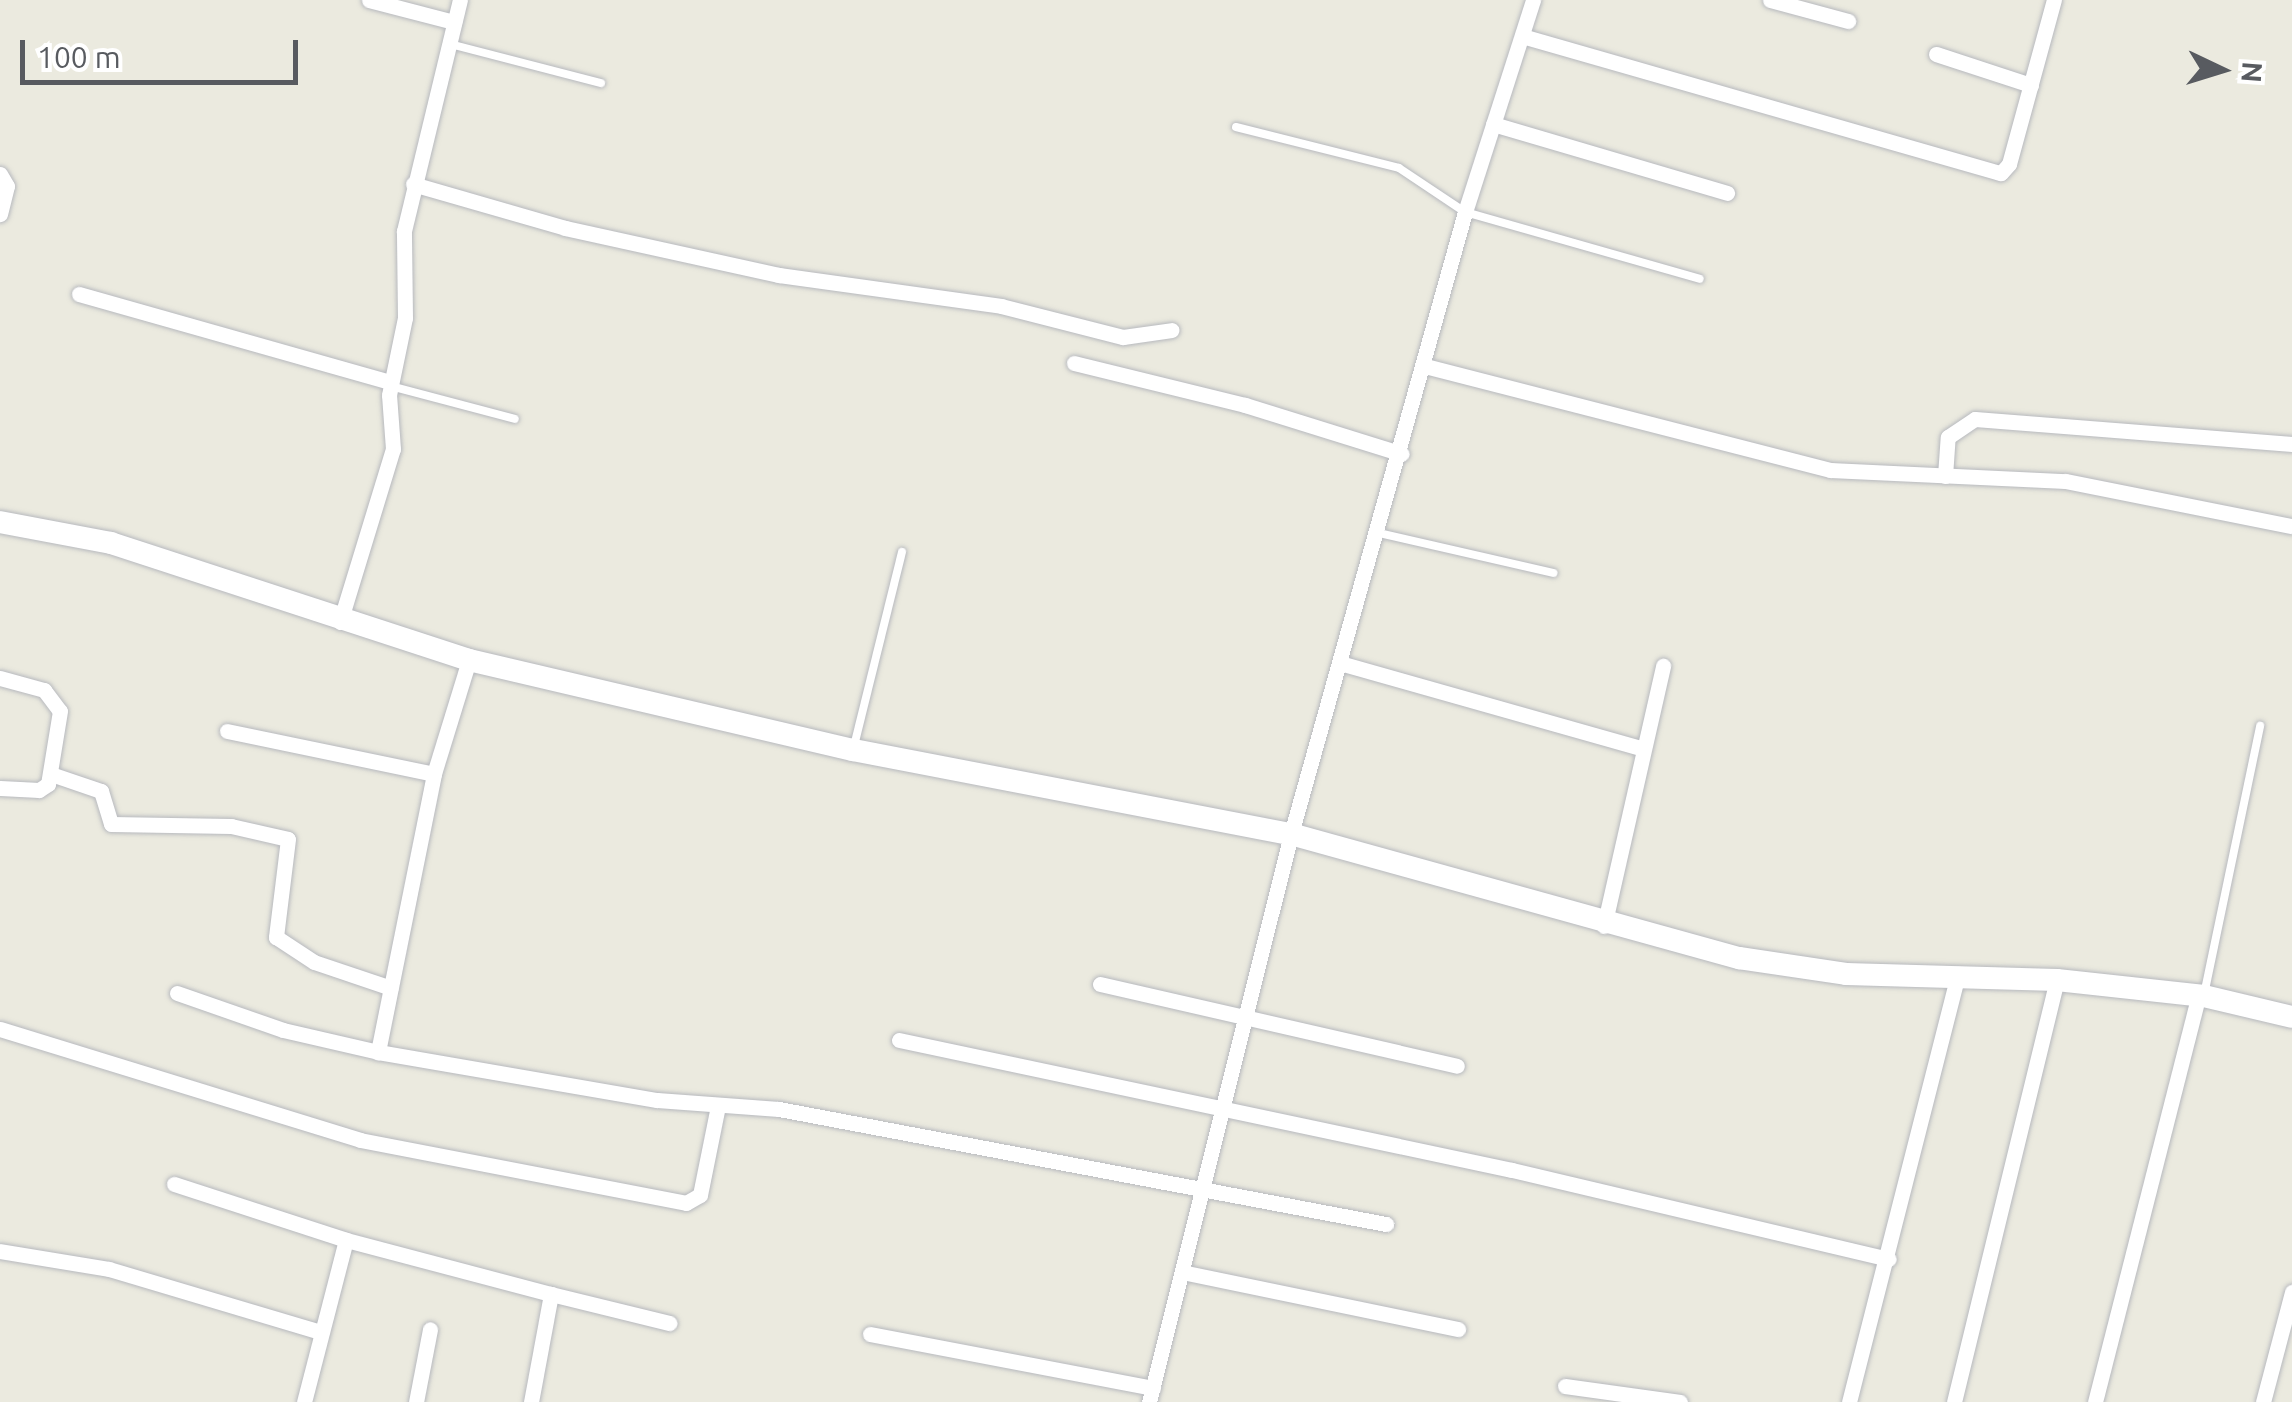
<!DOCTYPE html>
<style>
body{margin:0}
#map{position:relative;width:2292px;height:1402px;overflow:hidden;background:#ebeadf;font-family:Ubuntu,sans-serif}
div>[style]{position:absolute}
.roads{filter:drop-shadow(0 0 2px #b7b9be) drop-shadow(0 0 2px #b7b9be)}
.service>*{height:8px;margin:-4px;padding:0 4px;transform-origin:4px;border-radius:4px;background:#fff}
.minor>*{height:15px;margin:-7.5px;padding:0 7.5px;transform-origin:7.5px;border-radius:7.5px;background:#fff}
.secondary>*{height:22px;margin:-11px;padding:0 11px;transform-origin:11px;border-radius:11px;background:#fff}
span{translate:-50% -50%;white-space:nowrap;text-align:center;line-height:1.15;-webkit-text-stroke:8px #fff;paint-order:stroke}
.north{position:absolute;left:2172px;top:20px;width:100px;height:100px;-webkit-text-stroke:8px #fff;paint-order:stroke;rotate:94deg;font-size:28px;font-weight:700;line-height:40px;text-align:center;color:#585b60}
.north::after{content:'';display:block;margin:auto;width:35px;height:45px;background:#585b60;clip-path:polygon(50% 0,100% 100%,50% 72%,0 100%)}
.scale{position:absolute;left:20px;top:40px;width:278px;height:45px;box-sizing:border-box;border:5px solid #585b60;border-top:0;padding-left:12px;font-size:30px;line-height:35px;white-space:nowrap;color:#585b60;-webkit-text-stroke:8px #fff;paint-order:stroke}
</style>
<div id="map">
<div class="roads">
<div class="service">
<div style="left:450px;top:44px;width:156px;rotate:14.5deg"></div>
<div style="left:1236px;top:127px;width:168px;rotate:14.1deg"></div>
<div style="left:1399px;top:168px;width:79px;rotate:33.7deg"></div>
<div style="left:1465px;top:212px;width:244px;rotate:15.9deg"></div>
<div style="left:390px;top:386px;width:129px;rotate:14.8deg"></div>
<div style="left:1379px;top:533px;width:179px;rotate:12.9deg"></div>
<div style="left:854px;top:746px;width:200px;rotate:-76.1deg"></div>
<div style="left:2205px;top:990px;width:270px;rotate:-78.2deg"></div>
</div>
<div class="minor">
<div style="left:369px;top:0;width:88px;rotate:14.5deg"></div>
<div style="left:1770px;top:0;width:81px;rotate:15.1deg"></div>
<div style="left:1522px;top:36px;width:498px;rotate:16deg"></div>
<div style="left:2001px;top:173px;width:12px;rotate:-48deg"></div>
<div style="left:2009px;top:164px;width:170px;rotate:-74.7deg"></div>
<div style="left:1936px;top:54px;width:100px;rotate:18.1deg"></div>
<div style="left:1493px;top:124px;width:244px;rotate:16.4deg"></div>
<div style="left:0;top:174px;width:14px;rotate:60deg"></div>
<div style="left:7px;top:186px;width:29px;rotate:104deg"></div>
<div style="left:413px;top:184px;width:158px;rotate:16.1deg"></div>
<div style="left:565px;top:228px;width:219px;rotate:12.4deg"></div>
<div style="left:779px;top:275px;width:224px;rotate:7.9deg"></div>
<div style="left:1001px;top:306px;width:126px;rotate:14.3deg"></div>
<div style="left:1123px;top:337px;width:49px;rotate:-8.1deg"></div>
<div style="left:79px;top:294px;width:323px;rotate:15.8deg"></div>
<div style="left:1074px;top:363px;width:176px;rotate:13.8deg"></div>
<div style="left:1245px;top:405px;width:164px;rotate:17.3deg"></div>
<div style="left:1425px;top:366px;width:418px;rotate:14.4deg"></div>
<div style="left:1830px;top:470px;width:236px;rotate:2.7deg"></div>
<div style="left:2066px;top:481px;width:230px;rotate:11.3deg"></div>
<div style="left:1945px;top:476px;width:39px;rotate:-86deg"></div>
<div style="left:1948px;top:437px;width:32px;rotate:-34deg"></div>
<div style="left:1975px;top:419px;width:318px;rotate:4.5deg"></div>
<div style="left:340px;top:622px;width:181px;rotate:-73deg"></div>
<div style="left:393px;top:449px;width:54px;rotate:-94.2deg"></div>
<div style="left:389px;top:395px;width:79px;rotate:-78.3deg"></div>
<div style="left:405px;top:318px;width:87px;rotate:-90.7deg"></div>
<div style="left:404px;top:231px;width:238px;rotate:-76.4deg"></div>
<div style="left:469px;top:660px;width:119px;rotate:107.1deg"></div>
<div style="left:434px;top:774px;width:284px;rotate:101.4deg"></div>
<div style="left:378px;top:1052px;width:283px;rotate:9.8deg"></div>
<div style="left:657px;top:1100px;width:122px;rotate:4.2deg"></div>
<div style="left:779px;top:1109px;width:618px;rotate:10.73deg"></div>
<div style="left:1340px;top:663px;width:313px;rotate:15.8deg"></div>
<div style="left:0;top:678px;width:46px;rotate:15.3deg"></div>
<div style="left:44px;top:690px;width:26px;rotate:53deg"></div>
<div style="left:60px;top:711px;width:74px;rotate:99.3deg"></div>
<div style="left:48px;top:784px;width:11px;rotate:146deg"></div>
<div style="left:39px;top:790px;width:39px;rotate:-177deg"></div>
<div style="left:227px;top:731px;width:211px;rotate:11.7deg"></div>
<div style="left:51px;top:774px;width:53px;rotate:18.8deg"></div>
<div style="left:101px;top:791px;width:34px;rotate:73deg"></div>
<div style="left:111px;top:824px;width:120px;rotate:1deg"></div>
<div style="left:231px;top:826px;width:58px;rotate:12.8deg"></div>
<div style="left:288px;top:839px;width:99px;rotate:97deg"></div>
<div style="left:276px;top:937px;width:45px;rotate:33.3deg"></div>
<div style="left:314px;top:962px;width:81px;rotate:18.7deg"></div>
<div style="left:1604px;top:926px;width:267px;rotate:-77.2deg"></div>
<div style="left:1100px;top:984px;width:366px;rotate:12.9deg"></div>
<div style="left:177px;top:993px;width:112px;rotate:19.2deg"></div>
<div style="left:283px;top:1030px;width:98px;rotate:13deg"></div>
<div style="left:0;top:1029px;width:377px;rotate:17.1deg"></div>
<div style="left:360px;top:1140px;width:332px;rotate:10.9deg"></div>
<div style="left:686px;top:1203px;width:16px;rotate:-30deg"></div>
<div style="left:700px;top:1195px;width:91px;rotate:-78.6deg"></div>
<div style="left:899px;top:1040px;width:627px;rotate:11.97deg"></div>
<div style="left:1512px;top:1170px;width:387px;rotate:13.3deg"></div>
<div style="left:174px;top:1184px;width:181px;rotate:18deg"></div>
<div style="left:0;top:1251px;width:110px;rotate:9.4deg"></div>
<div style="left:109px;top:1269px;width:221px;rotate:16.6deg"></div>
<div style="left:1182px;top:1272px;width:282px;rotate:11.7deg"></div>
<div style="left:551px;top:1294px;width:122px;rotate:13.8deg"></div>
<div style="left:870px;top:1334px;width:288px;rotate:10.8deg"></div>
<div style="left:1565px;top:1386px;width:116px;rotate:7.9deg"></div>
<div style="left:304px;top:1402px;width:167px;rotate:-75.5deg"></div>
<div style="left:346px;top:1240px;width:212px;rotate:14.8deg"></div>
<div style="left:551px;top:1294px;width:110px;rotate:100.5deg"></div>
<div style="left:416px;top:1402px;width:74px;rotate:-79.1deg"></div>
<div style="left:1149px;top:1402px;width:585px;rotate:-75.96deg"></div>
<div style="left:1291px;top:834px;width:646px;rotate:-74.37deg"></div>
<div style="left:1465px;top:212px;width:223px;rotate:-72.2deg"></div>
<div style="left:1849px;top:1402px;width:442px;rotate:-75.7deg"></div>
<div style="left:1954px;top:1402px;width:434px;rotate:-76.3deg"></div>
<div style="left:2095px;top:1402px;width:420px;rotate:-75.7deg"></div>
<div style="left:2263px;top:1402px;width:114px;rotate:-75.2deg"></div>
</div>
<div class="secondary">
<div style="left:0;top:522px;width:113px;rotate:10.7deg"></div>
<div style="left:111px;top:543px;width:377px;rotate:18.1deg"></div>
<div style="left:469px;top:660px;width:394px;rotate:13.2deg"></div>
<div style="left:853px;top:750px;width:446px;rotate:10.9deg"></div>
<div style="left:1291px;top:834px;width:465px;rotate:15.5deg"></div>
<div style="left:1739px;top:958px;width:108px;rotate:8.5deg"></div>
<div style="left:1846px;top:974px;width:211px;rotate:1.6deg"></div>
<div style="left:2057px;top:980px;width:148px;rotate:6.2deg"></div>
<div style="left:2204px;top:996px;width:90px;rotate:13.4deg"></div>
</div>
</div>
<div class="north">N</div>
<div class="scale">100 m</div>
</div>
